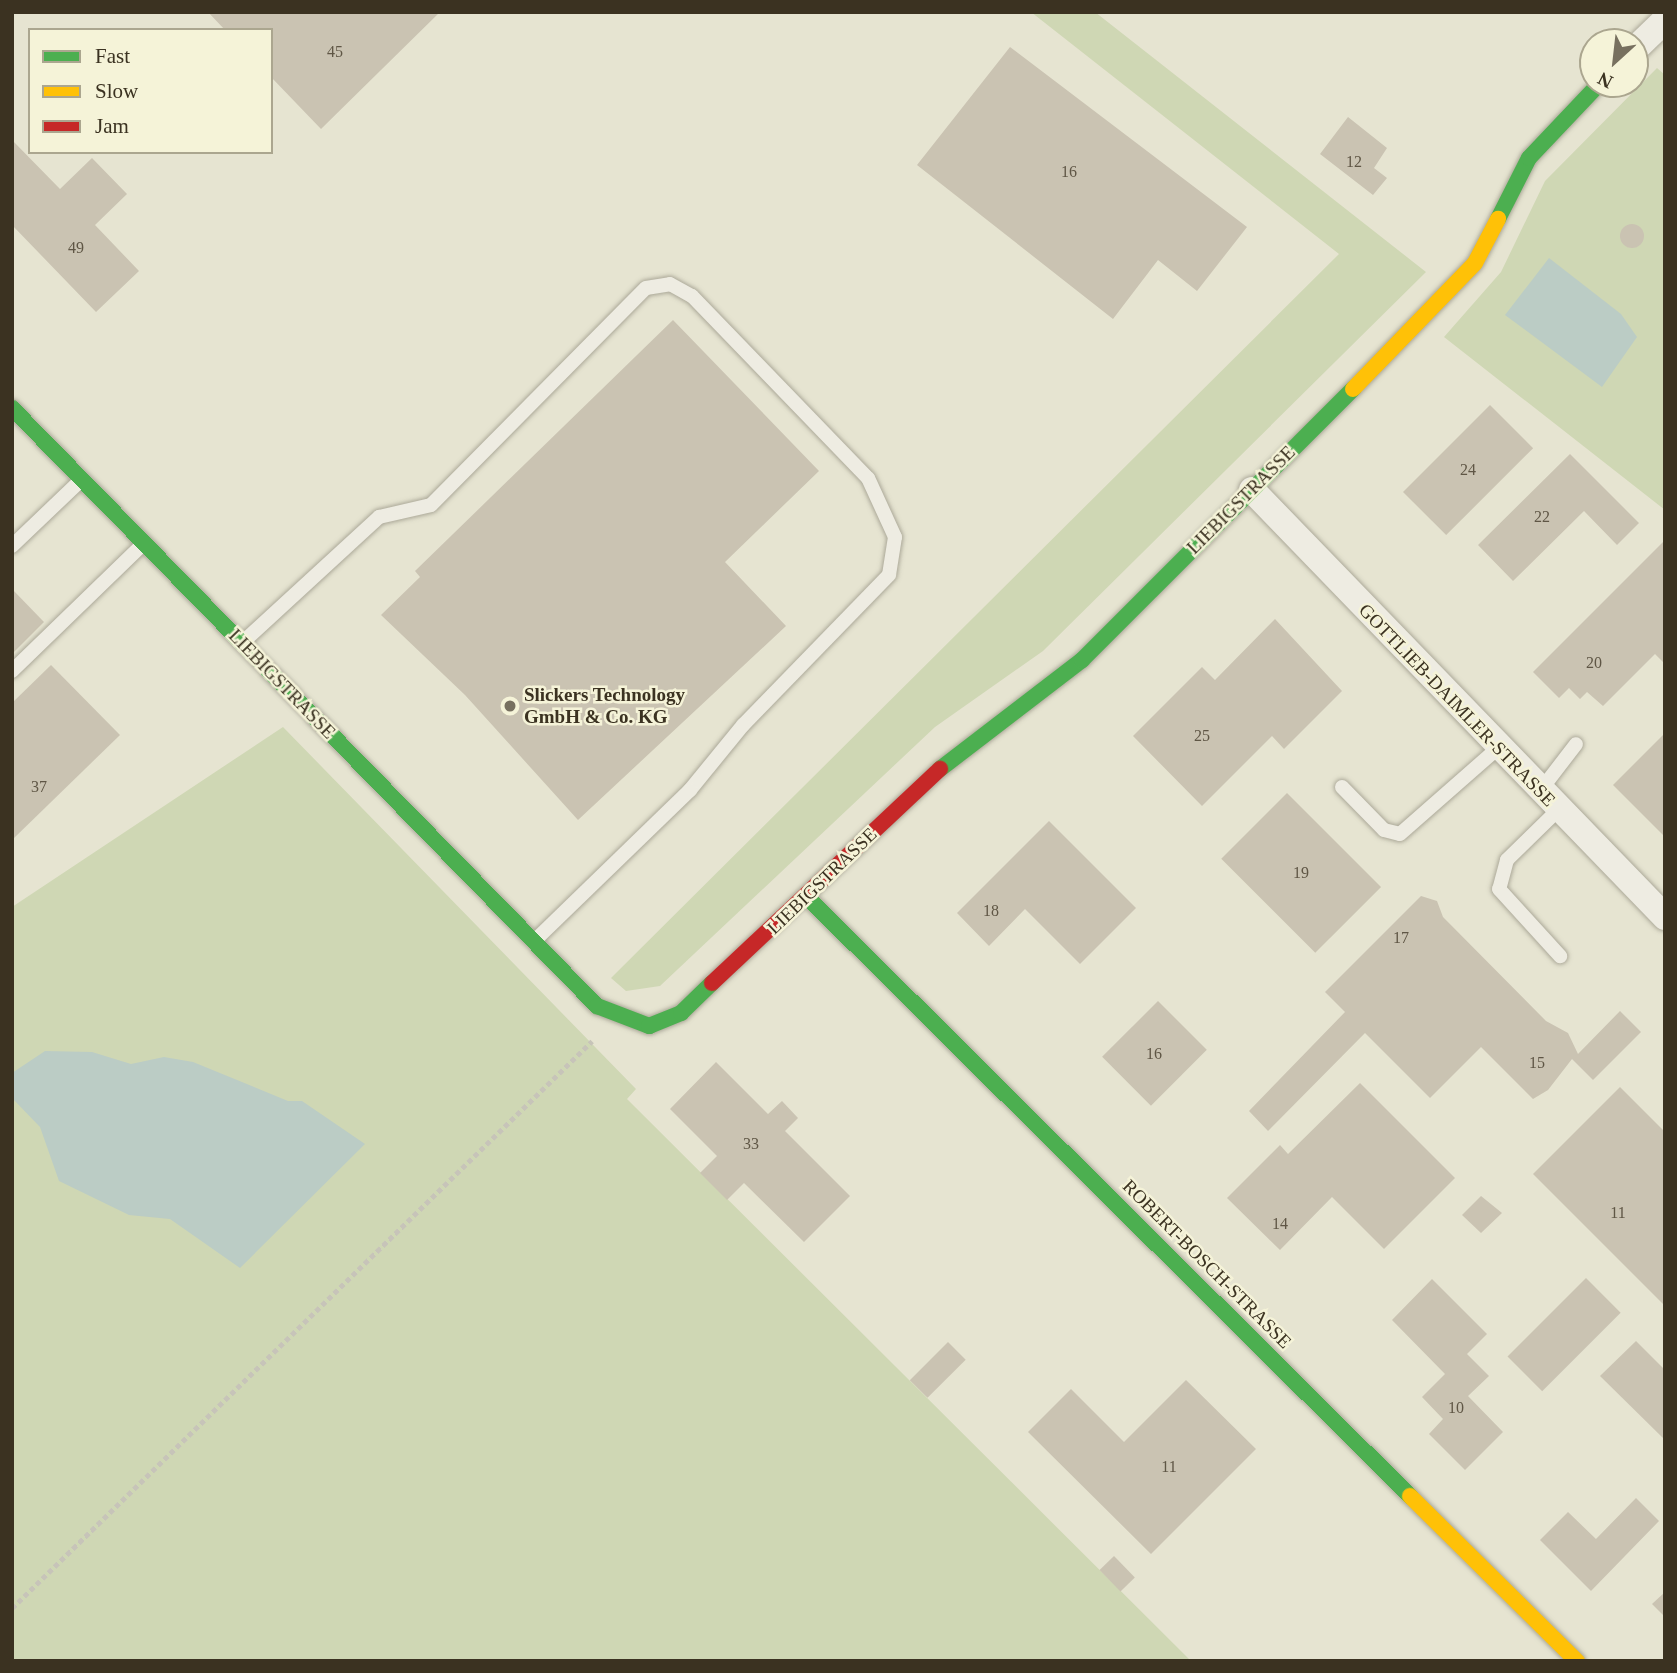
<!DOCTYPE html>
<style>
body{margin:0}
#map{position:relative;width:1677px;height:1673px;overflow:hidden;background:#e6e4d1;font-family:"Times New Roman",serif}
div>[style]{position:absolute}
.green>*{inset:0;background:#cfd7b4}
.water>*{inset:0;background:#bbccc5}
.building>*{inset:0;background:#cac3b2;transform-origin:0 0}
.round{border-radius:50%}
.path>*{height:4.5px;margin-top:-2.25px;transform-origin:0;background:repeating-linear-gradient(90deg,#c7c4b9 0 5px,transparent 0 8.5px)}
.roads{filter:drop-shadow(0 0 2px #aca999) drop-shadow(0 0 2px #aca999)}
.lane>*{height:14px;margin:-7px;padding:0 7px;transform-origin:7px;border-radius:7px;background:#eeece2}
.street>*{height:26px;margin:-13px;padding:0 13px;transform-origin:13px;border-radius:13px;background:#eeece2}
.fast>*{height:16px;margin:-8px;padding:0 8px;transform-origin:8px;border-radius:8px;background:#4caf50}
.slow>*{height:16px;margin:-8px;padding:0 8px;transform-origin:8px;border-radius:8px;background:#ffc107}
.jam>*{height:16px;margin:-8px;padding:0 8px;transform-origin:8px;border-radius:8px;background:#c62828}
.dots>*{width:19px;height:19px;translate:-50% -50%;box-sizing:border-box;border:4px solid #f5f3d8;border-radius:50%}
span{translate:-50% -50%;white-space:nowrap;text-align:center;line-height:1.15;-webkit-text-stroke:5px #f5f3d8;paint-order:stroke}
.number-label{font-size:16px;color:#5f5645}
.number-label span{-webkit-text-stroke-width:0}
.street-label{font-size:19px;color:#3b3221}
.poi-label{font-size:19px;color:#3b3221;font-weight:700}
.left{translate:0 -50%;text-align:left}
.frame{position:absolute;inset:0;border:14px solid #3b3221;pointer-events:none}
.legend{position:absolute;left:28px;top:28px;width:245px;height:126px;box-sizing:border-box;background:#f5f3d8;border:2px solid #aba68f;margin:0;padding:9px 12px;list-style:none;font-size:21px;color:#3b3221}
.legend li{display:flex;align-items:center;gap:14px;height:35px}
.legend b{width:35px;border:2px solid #aba68f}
.north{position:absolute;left:1579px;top:28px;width:70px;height:70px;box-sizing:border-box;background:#f5f3d8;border:2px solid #aba68f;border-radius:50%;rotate:207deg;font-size:19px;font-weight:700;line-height:28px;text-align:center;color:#3b3221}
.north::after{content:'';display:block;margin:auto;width:24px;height:32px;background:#77705f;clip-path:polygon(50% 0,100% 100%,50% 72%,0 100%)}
</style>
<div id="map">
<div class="green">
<div style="clip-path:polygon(1031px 12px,1095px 12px,1426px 272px,1043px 651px,935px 727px,660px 986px,626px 991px,611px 978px,1339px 254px)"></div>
<div style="clip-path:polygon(1657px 68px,1665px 75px,1665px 510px,1444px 337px,1501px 272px,1545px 181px)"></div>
<div style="clip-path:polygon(283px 727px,636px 1089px,627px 1099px,1191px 1661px,12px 1661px,12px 907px)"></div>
</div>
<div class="water">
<div style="clip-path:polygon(1549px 258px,1621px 314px,1637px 337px,1602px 387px,1505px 315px)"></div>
<div style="clip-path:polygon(45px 1051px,92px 1052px,131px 1064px,164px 1057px,193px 1062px,288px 1101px,302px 1101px,365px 1144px,240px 1268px,170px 1219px,129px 1215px,59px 1181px,40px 1127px,12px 1098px,12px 1073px)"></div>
</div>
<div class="building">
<div style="clip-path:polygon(208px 12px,440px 12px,321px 129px,271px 77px,271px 30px,225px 30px)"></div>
<div style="clip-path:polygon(1010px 47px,1247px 227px,1197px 291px,1158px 260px,1113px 319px,917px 165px)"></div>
<div style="clip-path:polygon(1348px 117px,1387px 148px,1374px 168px,1387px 178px,1373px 195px,1320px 154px)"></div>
<div style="clip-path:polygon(12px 140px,60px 189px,92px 158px,127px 194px,95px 225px,139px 271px,96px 312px,12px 225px)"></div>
<div class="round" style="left:1620px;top:224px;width:24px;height:24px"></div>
<div style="clip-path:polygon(673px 320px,819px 471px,725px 562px,786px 626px,578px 820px,465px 695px,381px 615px,420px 577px,415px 571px)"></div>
<div style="left:1490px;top:405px;width:61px;height:123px;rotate:45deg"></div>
<div style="clip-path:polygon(1570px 454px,1639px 523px,1617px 545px,1584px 511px,1513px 581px,1478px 545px)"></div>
<div style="clip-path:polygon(1665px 540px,1665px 664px,1655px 654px,1603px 706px,1587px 692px,1580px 699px,1569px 688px,1559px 698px,1533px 672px)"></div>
<div style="clip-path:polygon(12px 589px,44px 622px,12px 654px)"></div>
<div style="clip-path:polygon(1275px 619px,1342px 691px,1284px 749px,1272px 736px,1202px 806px,1133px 736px,1202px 667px,1215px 680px)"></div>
<div style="clip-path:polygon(51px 665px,120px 735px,12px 840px,12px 703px)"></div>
<div style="clip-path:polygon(1665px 733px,1665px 837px,1613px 785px)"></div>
<div style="left:1287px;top:793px;width:133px;height:93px;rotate:45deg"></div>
<div style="clip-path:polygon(1049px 821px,1136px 908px,1080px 964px,1025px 909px,989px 946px,957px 913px)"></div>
<div style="clip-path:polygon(1421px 896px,1437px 901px,1443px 917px,1546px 1021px,1568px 1033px,1578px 1054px,1620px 1011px,1641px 1032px,1593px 1080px,1572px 1059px,1548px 1090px,1533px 1099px,1481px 1047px,1430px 1098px,1365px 1033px,1268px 1131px,1249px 1111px,1345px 1012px,1325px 992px)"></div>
<div style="left:1158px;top:1001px;width:69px;height:79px;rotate:45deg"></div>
<div style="clip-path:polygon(716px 1062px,768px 1114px,782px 1101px,798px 1118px,785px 1131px,850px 1196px,804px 1242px,744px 1183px,727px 1200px,700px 1173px,717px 1156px,670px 1109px)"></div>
<div style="clip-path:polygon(1360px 1083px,1455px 1178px,1384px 1249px,1332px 1197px,1280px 1250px,1227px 1198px,1280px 1145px,1288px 1154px)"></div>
<div style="clip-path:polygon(1620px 1087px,1665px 1132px,1665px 1306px,1533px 1174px)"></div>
<div style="clip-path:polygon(1481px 1196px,1502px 1213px,1481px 1233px,1462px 1215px)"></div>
<div style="left:1586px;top:1278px;width:49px;height:111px;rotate:45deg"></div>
<div style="clip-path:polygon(1432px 1279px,1487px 1334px,1467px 1354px,1489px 1376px,1468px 1396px,1503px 1432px,1465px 1470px,1429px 1434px,1443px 1419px,1422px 1397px,1445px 1374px,1392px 1320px)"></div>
<div style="clip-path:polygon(1636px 1341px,1665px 1370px,1665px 1440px,1600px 1376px)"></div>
<div style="left:948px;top:1342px;width:25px;height:54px;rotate:45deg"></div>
<div style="clip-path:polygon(1186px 1380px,1256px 1449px,1151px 1554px,1028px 1432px,1071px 1389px,1124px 1442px)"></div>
<div style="clip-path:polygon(1636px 1498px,1659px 1521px,1591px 1591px,1540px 1540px,1568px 1512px,1596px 1539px)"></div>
<div style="left:1114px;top:1556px;width:30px;height:20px;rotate:46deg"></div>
<div style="clip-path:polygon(1665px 1592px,1665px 1617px,1652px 1604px)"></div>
</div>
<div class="path">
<div style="left:12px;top:1608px;width:811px;rotate:-44.35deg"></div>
</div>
<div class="roads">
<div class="lane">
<div style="left:12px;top:546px;width:95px;rotate:-43.7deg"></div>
<div style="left:243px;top:642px;width:185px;rotate:-42.6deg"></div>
<div style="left:379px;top:517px;width:53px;rotate:-13deg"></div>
<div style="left:431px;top:505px;width:305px;rotate:-45.3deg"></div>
<div style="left:646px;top:288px;width:24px;rotate:-9deg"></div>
<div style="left:670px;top:284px;width:25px;rotate:29deg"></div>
<div style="left:692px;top:296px;width:253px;rotate:46deg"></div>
<div style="left:868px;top:478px;width:65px;rotate:65.4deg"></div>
<div style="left:895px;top:537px;width:38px;rotate:99deg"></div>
<div style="left:889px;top:575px;width:209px;rotate:134.2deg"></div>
<div style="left:743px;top:725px;width:84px;rotate:129.2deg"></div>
<div style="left:690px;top:790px;width:216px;rotate:135.9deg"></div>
<div style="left:12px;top:671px;width:184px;rotate:-44.1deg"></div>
<div style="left:1342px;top:787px;width:60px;rotate:45.7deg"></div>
<div style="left:1384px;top:830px;width:16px;rotate:14deg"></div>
<div style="left:1400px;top:834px;width:130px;rotate:-41.3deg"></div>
<div style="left:1540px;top:791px;width:59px;rotate:-52.5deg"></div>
<div style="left:1559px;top:809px;width:73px;rotate:135.6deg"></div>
<div style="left:1507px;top:860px;width:30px;rotate:105deg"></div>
<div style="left:1499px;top:889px;width:91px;rotate:47.7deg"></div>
</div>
<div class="street">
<div style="left:1635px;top:49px;width:42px;rotate:-44deg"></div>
<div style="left:1252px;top:490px;width:594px;rotate:45.95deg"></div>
</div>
<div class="fast">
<div style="left:1498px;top:219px;width:68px;rotate:-63.1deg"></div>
<div style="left:1529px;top:158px;width:102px;rotate:-46.6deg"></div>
<div style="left:12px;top:408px;width:837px;rotate:45.63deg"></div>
<div style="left:597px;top:1006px;width:56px;rotate:21deg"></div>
<div style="left:649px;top:1026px;width:35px;rotate:-22deg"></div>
<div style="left:681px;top:1013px;width:43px;rotate:-44.1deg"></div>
<div style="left:940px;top:769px;width:179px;rotate:-37.5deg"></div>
<div style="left:1082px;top:660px;width:383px;rotate:-45deg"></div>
<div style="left:807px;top:897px;width:850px;rotate:44.81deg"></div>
</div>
<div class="slow">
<div style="left:1353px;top:389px;width:175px;rotate:-45.9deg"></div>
<div style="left:1475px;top:263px;width:50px;rotate:-62.4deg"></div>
<div style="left:1410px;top:1496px;width:235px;rotate:44.7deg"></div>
</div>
<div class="jam">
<div style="left:712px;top:983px;width:313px;rotate:-43.2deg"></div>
</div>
</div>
<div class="dots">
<div style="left:510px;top:706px;background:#77705f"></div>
</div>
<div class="number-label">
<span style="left:335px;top:52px">45</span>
<span style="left:1354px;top:162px">12</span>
<span style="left:1069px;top:172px">16</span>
<span style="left:76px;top:248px">49</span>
<span style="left:1468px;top:470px">24</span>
<span style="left:1542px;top:517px">22</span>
<span style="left:1594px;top:663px">20</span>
<span style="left:1202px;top:736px">25</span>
<span style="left:39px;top:787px">37</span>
<span style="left:1301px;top:873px">19</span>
<span style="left:991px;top:911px">18</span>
<span style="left:1401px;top:938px">17</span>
<span style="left:1154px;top:1054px">16</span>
<span style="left:1537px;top:1063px">15</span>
<span style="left:751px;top:1144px">33</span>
<span style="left:1618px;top:1213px">11</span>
<span style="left:1280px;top:1224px">14</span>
<span style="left:1456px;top:1408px">10</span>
<span style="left:1169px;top:1467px">11</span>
</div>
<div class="street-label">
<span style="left:1241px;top:500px;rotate:-45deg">LIEBIGSTRASSE</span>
<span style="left:282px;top:684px;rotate:46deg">LIEBIGSTRASSE</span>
<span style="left:1457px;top:705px;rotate:46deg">GOTTLIEB-DAIMLER-STRASSE</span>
<span style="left:822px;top:881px;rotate:-44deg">LIEBIGSTRASSE</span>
<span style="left:1207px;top:1264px;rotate:45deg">ROBERT-BOSCH-STRASSE</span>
</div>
<div class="poi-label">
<span class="left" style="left:524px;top:706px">Slickers Technology<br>GmbH &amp; Co. KG</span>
</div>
<div class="frame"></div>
<ul class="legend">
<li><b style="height:9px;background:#4caf50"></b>Fast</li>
<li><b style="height:9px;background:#ffc107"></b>Slow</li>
<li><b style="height:9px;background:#c62828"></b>Jam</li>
</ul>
<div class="north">N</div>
</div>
